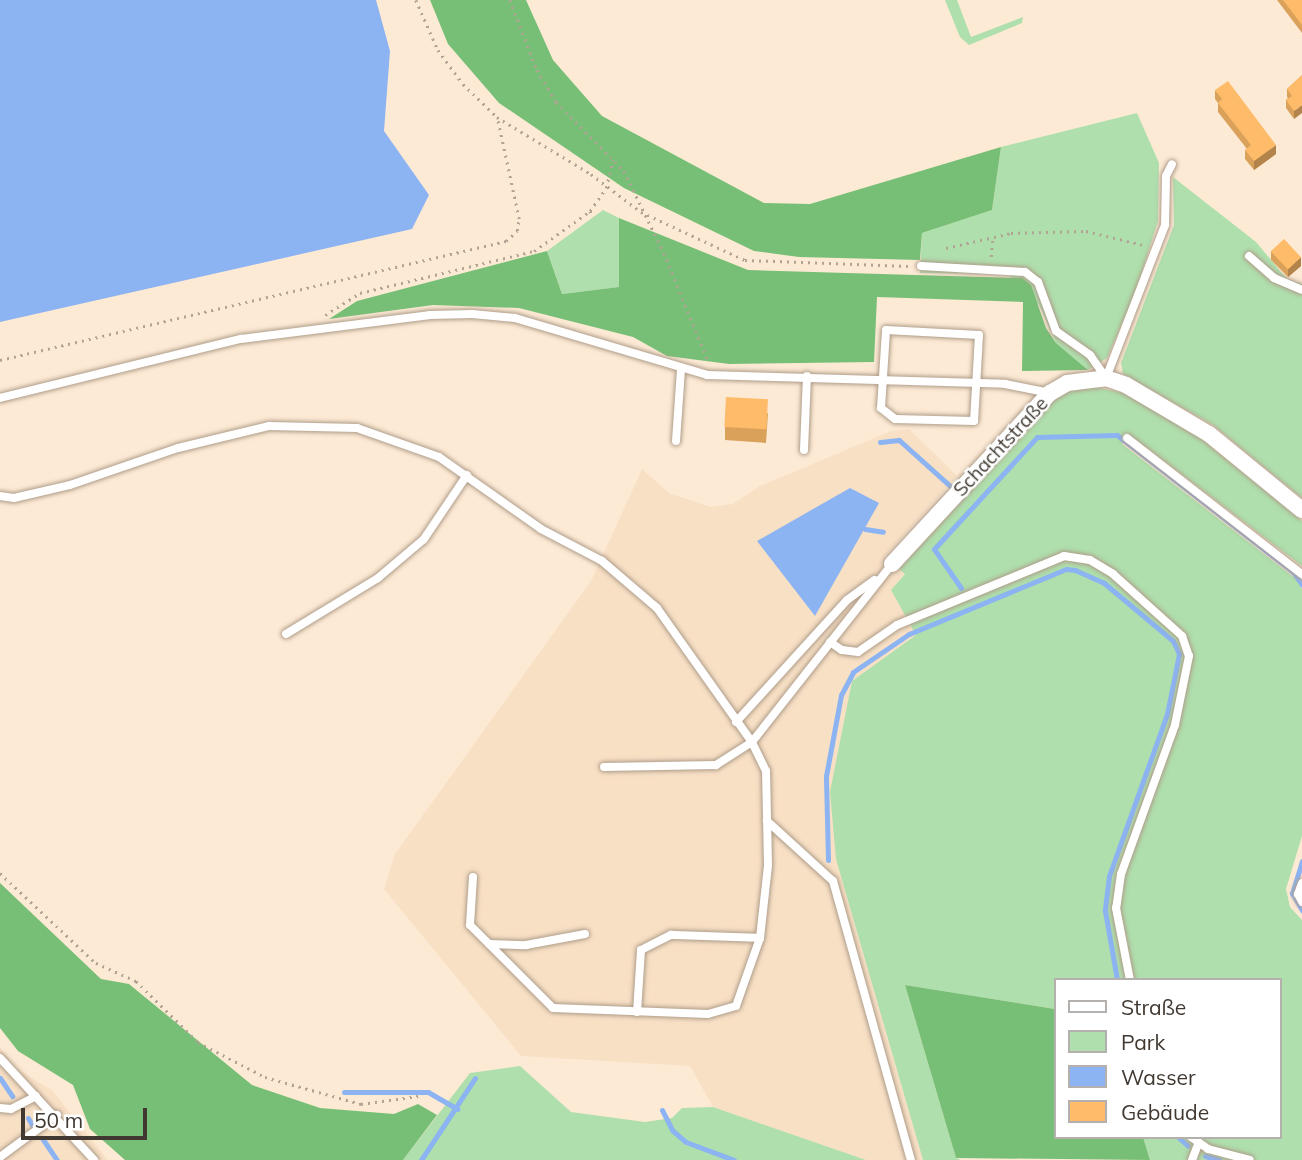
<!DOCTYPE html>
<meta charset="utf-8">
<style>
body{margin:0}
#map{position:relative;width:1302px;height:1160px;overflow:hidden;background:#fdead5;font-family:Mulish,sans-serif}
div>[style]{position:absolute}
.built>*{inset:0;background:#f8e0c5}
.green>*{inset:0;background:#afdfad}
.forest>*{inset:0;background:#77bf76}
.water>*{inset:0;background:#8cb3f2}
.stream>*{height:5px;margin:-2.5px;padding:0 2.5px;transform-origin:2.5px;border-radius:2.5px;background:#8cb3f2}
.path>*{height:2.5px;margin-top:-1.25px;transform-origin:0;background:repeating-linear-gradient(90deg,#b2a494 0 2px,transparent 0 7px)}
.roads{filter:drop-shadow(0 0 2px #af9d8a) drop-shadow(0 0 2px #af9d8a)}
.service>*{height:8px;margin:-4px;padding:0 4px;transform-origin:4px;border-radius:4px;background:#fff}
.minor>*{height:16px;margin:-8px;padding:0 8px;transform-origin:8px;border-radius:8px;background:#fff}
.wall>*{inset:0;background:#daa15a}
.shaded-wall>*{inset:0;background:#b2834a}
.building>*{inset:0;background:#febb69;transform-origin:0 0}
span{translate:-50% -50%;white-space:nowrap;text-align:center;line-height:1.15;-webkit-text-stroke:5px #fff;paint-order:stroke}
.street-label{font-size:19px;color:#413931}
.legend{position:absolute;left:1054px;top:978px;width:228px;height:161px;box-sizing:border-box;background:#fff;border:2px solid #b3b0ad;margin:0;padding:9px 12px;list-style:none;font-size:21px;color:#413931}
.legend li{display:flex;align-items:center;gap:14px;height:35px}
.legend b{width:35px;border:2px solid #b3b0ad}
.scale{position:absolute;left:21px;top:1108px;width:126px;height:32px;box-sizing:border-box;border:4px solid #413931;border-top:0;padding-left:9px;font-size:21px;line-height:24px;white-space:nowrap;color:#413931;-webkit-text-stroke:5px #fff;paint-order:stroke}
</style>
<div id="map">
<div class="built">
<div style="clip-path:polygon(909px 429px,957px 476px,884px 557px,905px 574px,891px 590px,916px 635px,852px 681px,836px 859px,923px 1160px,866px 1160px,713px 1107px,690px 1066px,521px 1056px,384px 889px,395px 854px,591px 581px,642px 469px,669px 493px,711px 507px,733px 504px,758px 487px,891px 431px)"></div>
<div style="clip-path:polygon(0 1047px,15px 1068px,52px 1090px,108px 1160px,0 1160px)"></div>
</div>
<div class="green">
<div style="clip-path:polygon(945px 0,957px 0,971px 37px,1023px 17px,1022px 23px,969px 45px,960px 37px)"></div>
<div style="clip-path:polygon(1137px 113px,1159px 163px,1158px 221px,1135px 294px,1107px 358px,1088px 370px,1056px 343px,1039px 305px,1008px 274px,920px 273px,922px 233px,992px 210px,1001px 147px)"></div>
<div style="clip-path:polygon(1173px 177px,1256px 242px,1287px 279px,1302px 284px,1302px 498px,1213px 425px,1123px 374px,1121px 363px,1174px 225px)"></div>
<div style="clip-path:polygon(603px 210px,619px 218px,619px 287px,562px 294px,547px 251px)"></div>
<div style="clip-path:polygon(1096px 387px,1123px 393px,1195px 434px,1302px 521px,1302px 566px,1130px 435px,1122px 444px,1295px 578px,1302px 589px,1302px 836px,1286px 889px,1290px 907px,1302px 920px,1302px 1160px,1150px 1160px,1143px 1137px,1279px 1137px,1279px 980px,1055px 980px,1055px 1009px,905px 985px,956px 1158px,961px 1160px,923px 1160px,836px 859px,830px 792px,852px 681px,916px 635px,891px 590px,905px 574px,899px 569px,1055px 400px,1068px 392px)"></div>
<div style="clip-path:polygon(520px 1066px,571px 1112px,645px 1122px,672px 1118px,682px 1108px,713px 1107px,866px 1160px,403px 1160px,470px 1073px)"></div>
</div>
<div class="forest">
<div style="clip-path:polygon(430px 0,526px 0,553px 60px,602px 116px,764px 203px,810px 204px,1001px 147px,992px 210px,922px 233px,920px 260px,799px 257px,754px 251px,624px 188px,499px 103px,448px 44px)"></div>
<div style="clip-path:polygon(619px 218px,748px 270px,1022px 278px,1031px 285px,1046px 328px,1056px 343px,1088px 370px,1022px 371px,1023px 302px,877px 297px,874px 362px,729px 364px,667px 356px,633px 337px,519px 308px,433px 305px,329px 319px,357px 301px,547px 251px,562px 294px,619px 287px)"></div>
<div style="clip-path:polygon(0 883px,101px 979px,129px 984px,252px 1085px,320px 1108px,394px 1114px,418px 1104px,437px 1115px,403px 1160px,125px 1160px,90px 1129px,73px 1085px,18px 1051px,0 1028px)"></div>
<div style="clip-path:polygon(905px 985px,1055px 1009px,1055px 1137px,1143px 1137px,1150px 1160px,956px 1158px)"></div>
</div>
<div class="water">
<div style="clip-path:polygon(0 0,376px 0,390px 51px,384px 131px,429px 195px,412px 229px,0 322px)"></div>
<div style="clip-path:polygon(850px 488px,879px 503px,815px 616px,757px 541px)"></div>
</div>
<div class="stream">
<div style="left:880px;top:442px;width:19px;rotate:-6deg"></div>
<div style="left:899px;top:440px;width:69px;rotate:42deg"></div>
<div style="left:865px;top:529px;width:18px;rotate:9deg"></div>
<div style="left:961px;top:588px;width:47px;rotate:-124.7deg"></div>
<div style="left:934px;top:549px;width:152px;rotate:-47.4deg"></div>
<div style="left:1037px;top:437px;width:80px;rotate:-1.4deg"></div>
<div style="left:1117px;top:435px;width:224px;rotate:37.9deg"></div>
<div style="left:1294px;top:573px;width:14px;rotate:56deg"></div>
<div style="left:828px;top:860px;width:84px;rotate:-91.4deg"></div>
<div style="left:826px;top:776px;width:82px;rotate:-79.5deg"></div>
<div style="left:841px;top:695px;width:26px;rotate:-62deg"></div>
<div style="left:853px;top:672px;width:68px;rotate:-34.2deg"></div>
<div style="left:909px;top:634px;width:170px;rotate:-22.5deg"></div>
<div style="left:1066px;top:569px;width:9px;rotate:6deg"></div>
<div style="left:1075px;top:570px;width:32px;rotate:24deg"></div>
<div style="left:1104px;top:583px;width:90px;rotate:40deg"></div>
<div style="left:1173px;top:641px;width:14px;rotate:65deg"></div>
<div style="left:1179px;top:654px;width:61px;rotate:101.3deg"></div>
<div style="left:1167px;top:714px;width:172px;rotate:109.7deg"></div>
<div style="left:1109px;top:876px;width:35px;rotate:97deg"></div>
<div style="left:1105px;top:911px;width:70px;rotate:80.1deg"></div>
<div style="left:1302px;top:861px;width:34px;rotate:107deg"></div>
<div style="left:1292px;top:893px;width:20px;rotate:60deg"></div>
<div style="left:0;top:1078px;width:22px;rotate:56deg"></div>
<div style="left:344px;top:1092px;width:84px"></div>
<div style="left:428px;top:1092px;width:34px;rotate:30deg"></div>
<div style="left:662px;top:1110px;width:22px;rotate:63deg"></div>
<div style="left:672px;top:1130px;width:18px;rotate:41deg"></div>
<div style="left:686px;top:1142px;width:51px;rotate:20.6deg"></div>
<div style="left:28px;top:1118px;width:8px;rotate:60deg"></div>
<div style="left:1178px;top:1137px;width:13px;rotate:42deg"></div>
<div style="left:42px;top:1138px;width:27px;rotate:56deg"></div>
<div style="left:1205px;top:1156px;width:15px;rotate:16deg"></div>
<div style="left:421px;top:1160px;width:98px;rotate:-56.6deg"></div>
</div>
<div class="path">
<div style="left:416px;top:0;width:55px;rotate:66.3deg"></div>
<div style="left:438px;top:50px;width:42px;rotate:53.7deg"></div>
<div style="left:463px;top:84px;width:47px;rotate:44.1deg"></div>
<div style="left:497px;top:117px;width:110px;rotate:31.2deg"></div>
<div style="left:591px;top:174px;width:63px;rotate:37.2deg"></div>
<div style="left:641px;top:212px;width:115px;rotate:24.8deg"></div>
<div style="left:745px;top:260px;width:163px;rotate:2.1deg"></div>
<div style="left:510px;top:0;width:75px;rotate:68.9deg"></div>
<div style="left:537px;top:70px;width:37px;rotate:59deg"></div>
<div style="left:556px;top:102px;width:97px;rotate:45.4deg"></div>
<div style="left:624px;top:171px;width:91px;rotate:64deg"></div>
<div style="left:664px;top:253px;width:119px;rotate:67.8deg"></div>
<div style="left:590px;top:211px;width:7px;rotate:56deg"></div>
<div style="left:946px;top:248px;width:67px;rotate:-13deg"></div>
<div style="left:1011px;top:233px;width:75px;rotate:-1.5deg"></div>
<div style="left:1086px;top:231px;width:60px;rotate:13.6deg"></div>
<div style="left:991px;top:257px;width:21px;rotate:-85deg"></div>
<div style="left:325px;top:315px;width:41px;rotate:-32.2deg"></div>
<div style="left:360px;top:293px;width:179px;rotate:-13.6deg"></div>
<div style="left:534px;top:251px;width:69px;rotate:-35.5deg"></div>
<div style="left:590px;top:211px;width:28px;rotate:-55deg"></div>
<div style="left:606px;top:188px;width:29px;rotate:-76deg"></div>
<div style="left:0;top:360px;width:520px;rotate:-13.23deg"></div>
<div style="left:506px;top:241px;width:15px;rotate:-42deg"></div>
<div style="left:517px;top:231px;width:12px;rotate:-81deg"></div>
<div style="left:519px;top:219px;width:104px;rotate:-102.2deg"></div>
<div style="left:0;top:873px;width:132px;rotate:43.2deg"></div>
<div style="left:96px;top:963px;width:44px;rotate:24.2deg"></div>
<div style="left:136px;top:981px;width:87px;rotate:44.5deg"></div>
<div style="left:198px;top:1042px;width:76px;rotate:27.6deg"></div>
<div style="left:265px;top:1077px;width:100px;rotate:15.7deg"></div>
<div style="left:361px;top:1104px;width:58px;rotate:-8deg"></div>
</div>
<div class="roads">
<div class="service">
<div style="left:1249px;top:256px;width:33px;rotate:41deg"></div>
<div style="left:1274px;top:278px;width:30px;rotate:23deg"></div>
<div style="left:921px;top:266px;width:104px;rotate:3.3deg"></div>
<div style="left:1025px;top:272px;width:16px;rotate:38deg"></div>
<div style="left:1038px;top:282px;width:52px;rotate:69.8deg"></div>
<div style="left:1056px;top:331px;width:42px;rotate:35.2deg"></div>
<div style="left:1090px;top:355px;width:28px;rotate:55deg"></div>
<div style="left:886px;top:330px;width:93px;rotate:3.1deg"></div>
<div style="left:979px;top:335px;width:86px;rotate:93.3deg"></div>
<div style="left:974px;top:421px;width:79px;rotate:-178.5deg"></div>
<div style="left:895px;top:419px;width:18px;rotate:-142deg"></div>
<div style="left:881px;top:408px;width:78px;rotate:-86.3deg"></div>
<div style="left:1106px;top:378px;width:164px;rotate:-68.9deg"></div>
<div style="left:1165px;top:225px;width:49px;rotate:-88.8deg"></div>
<div style="left:1166px;top:176px;width:13px;rotate:-63deg"></div>
<div style="left:0;top:398px;width:248px;rotate:-13.8deg"></div>
<div style="left:241px;top:339px;width:191px;rotate:-7.2deg"></div>
<div style="left:430px;top:315px;width:42px;rotate:-1.4deg"></div>
<div style="left:472px;top:314px;width:43px;rotate:5.3deg"></div>
<div style="left:515px;top:318px;width:200px;rotate:16.5deg"></div>
<div style="left:707px;top:375px;width:298px;rotate:1.7deg"></div>
<div style="left:1005px;top:384px;width:46px;rotate:11.3deg"></div>
<div style="left:1127px;top:438px;width:222px;rotate:37.9deg"></div>
<div style="left:676px;top:441px;width:71px;rotate:-86deg"></div>
<div style="left:804px;top:450px;width:74px;rotate:-87.7deg"></div>
<div style="left:0;top:496px;width:14px;rotate:8deg"></div>
<div style="left:14px;top:498px;width:57px;rotate:-13.1deg"></div>
<div style="left:70px;top:485px;width:114px;rotate:-18.9deg"></div>
<div style="left:178px;top:448px;width:94px;rotate:-13.6deg"></div>
<div style="left:269px;top:426px;width:88px;rotate:1.3deg"></div>
<div style="left:357px;top:428px;width:87px;rotate:19.5deg"></div>
<div style="left:439px;top:457px;width:125px;rotate:35.2deg"></div>
<div style="left:541px;top:529px;width:69px;rotate:27.7deg"></div>
<div style="left:602px;top:561px;width:72px;rotate:40.5deg"></div>
<div style="left:657px;top:608px;width:164px;rotate:54.7deg"></div>
<div style="left:752px;top:742px;width:43px;rotate:147.4deg"></div>
<div style="left:716px;top:765px;width:112px;rotate:179deg"></div>
<div style="left:286px;top:634px;width:108px;rotate:-31.3deg"></div>
<div style="left:378px;top:578px;width:60px;rotate:-40.3deg"></div>
<div style="left:424px;top:539px;width:77px;rotate:-56.1deg"></div>
<div style="left:830px;top:642px;width:14px;rotate:34deg"></div>
<div style="left:842px;top:650px;width:16px;rotate:7deg"></div>
<div style="left:858px;top:652px;width:47px;rotate:-34.7deg"></div>
<div style="left:897px;top:625px;width:181px;rotate:-22.4deg"></div>
<div style="left:1064px;top:556px;width:26px;rotate:9deg"></div>
<div style="left:1090px;top:560px;width:27px;rotate:31deg"></div>
<div style="left:1113px;top:574px;width:93px;rotate:41.9deg"></div>
<div style="left:1182px;top:636px;width:21px;rotate:71deg"></div>
<div style="left:1189px;top:656px;width:70px;rotate:101.5deg"></div>
<div style="left:1175px;top:725px;width:158px;rotate:109.9deg"></div>
<div style="left:1121px;top:874px;width:34px;rotate:98deg"></div>
<div style="left:1116px;top:908px;width:73px;rotate:79deg"></div>
<div style="left:736px;top:722px;width:165px;rotate:-47.7deg"></div>
<div style="left:847px;top:600px;width:34px;rotate:-36deg"></div>
<div style="left:767px;top:821px;width:89px;rotate:42.3deg"></div>
<div style="left:833px;top:881px;width:290px;rotate:74.4deg"></div>
<div style="left:473px;top:877px;width:48px;rotate:93.6deg"></div>
<div style="left:470px;top:925px;width:117px;rotate:45deg"></div>
<div style="left:553px;top:1008px;width:155px;rotate:2.2deg"></div>
<div style="left:708px;top:1014px;width:29px;rotate:-16deg"></div>
<div style="left:736px;top:1006px;width:72px;rotate:-70.6deg"></div>
<div style="left:760px;top:938px;width:73px;rotate:-83.7deg"></div>
<div style="left:768px;top:865px;width:94px;rotate:-91.2deg"></div>
<div style="left:766px;top:771px;width:32px;rotate:-116deg"></div>
<div style="left:752px;top:742px;width:226px;rotate:-51.8deg"></div>
<div style="left:1302px;top:883px;width:12px;rotate:110deg"></div>
<div style="left:1298px;top:894px;width:9px;rotate:63deg"></div>
<div style="left:489px;top:944px;width:37px;rotate:2deg"></div>
<div style="left:526px;top:945px;width:60px;rotate:-10.6deg"></div>
<div style="left:637px;top:1012px;width:62px;rotate:-86.3deg"></div>
<div style="left:641px;top:950px;width:34px;rotate:-27deg"></div>
<div style="left:671px;top:935px;width:89px;rotate:1.9deg"></div>
<div style="left:0;top:1058px;width:139px;rotate:47.3deg"></div>
<div style="left:0;top:1108px;width:11px;rotate:5deg"></div>
<div style="left:11px;top:1109px;width:28px;rotate:-27deg"></div>
<div style="left:1191px;top:1137px;width:21px;rotate:35deg"></div>
<div style="left:1208px;top:1149px;width:43px;rotate:14.7deg"></div>
<div style="left:0;top:1157px;width:71px;rotate:-36.4deg"></div>
<div style="left:1192px;top:1160px;width:17px;rotate:-69deg"></div>
</div>
<div class="minor">
<div style="left:892px;top:564px;width:233px;rotate:-47.3deg"></div>
<div style="left:1050px;top:393px;width:20px;rotate:-30deg"></div>
<div style="left:1067px;top:383px;width:39px;rotate:-7deg"></div>
<div style="left:1106px;top:378px;width:21px;rotate:19deg"></div>
<div style="left:1126px;top:385px;width:96px;rotate:30.6deg"></div>
<div style="left:1209px;top:434px;width:120px;rotate:39.3deg"></div>
</div>
</div>
<div class="wall">
<div style="clip-path:polygon(1277px 0,1302px 0,1302px 33px)"></div>
<div style="clip-path:polygon(1302px 75px,1294px 119px,1286px 108px,1286px 100px,1288px 98px,1287px 97px,1287px 89px)"></div>
<div style="clip-path:polygon(1215px 90px,1276px 154px,1254px 170px,1245px 159px,1245px 150px,1247px 149px,1218px 112px,1218px 103px,1215px 99px)"></div>
<div style="clip-path:polygon(1271px 251px,1301px 266px,1288px 277px,1271px 260px)"></div>
<div style="clip-path:polygon(768px 413px,766px 443px,725px 440px,725px 427px)"></div>
</div>
<div class="shaded-wall">
<div style="clip-path:polygon(1302px 105px,1302px 113px,1294px 119px,1294px 111px)"></div>
<div style="clip-path:polygon(1276px 145px,1276px 154px,1254px 170px,1254px 161px)"></div>
<div style="clip-path:polygon(1301px 257px,1301px 266px,1288px 277px,1288px 268px)"></div>
</div>
<div class="building">
<div style="clip-path:polygon(1283px 0,1302px 0,1302px 25px)"></div>
<div style="clip-path:polygon(1302px 75px,1302px 105px,1294px 111px,1286px 100px,1292px 96px,1287px 89px)"></div>
<div style="clip-path:polygon(1228px 81px,1276px 145px,1254px 161px,1245px 150px,1251px 145px,1218px 103px,1222px 99px,1215px 90px)"></div>
<div style="left:1284px;top:239px;width:25px;height:18px;rotate:47deg"></div>
<div style="left:726px;top:397px;width:42px;height:30px;rotate:3deg"></div>
</div>
<div class="street-label">
<span style="left:1001px;top:447px;rotate:-47deg">Schachtstraße</span>
</div>
<ul class="legend">
<li><b style="height:9px;background:#fff"></b>Straße</li>
<li><b style="height:19px;background:#afdfad"></b>Park</li>
<li><b style="height:19px;background:#8cb3f2"></b>Wasser</li>
<li><b style="height:19px;background:#febb69"></b>Gebäude</li>
</ul>
<div class="scale">50 m</div>
</div>
